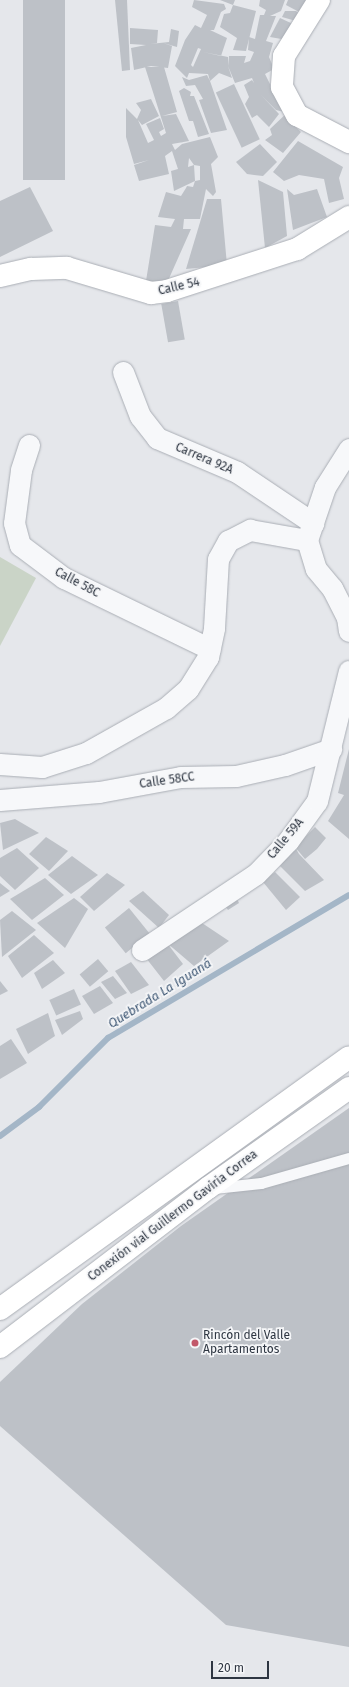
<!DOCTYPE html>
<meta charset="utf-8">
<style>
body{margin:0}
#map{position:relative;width:349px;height:1687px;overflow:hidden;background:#e5e7eb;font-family:"Fira Sans",sans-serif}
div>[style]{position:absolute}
.green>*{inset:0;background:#cad4c7}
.stream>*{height:6px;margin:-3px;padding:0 3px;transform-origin:3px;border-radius:3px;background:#a4b6c7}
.building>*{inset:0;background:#bdc1c7;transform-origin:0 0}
.roads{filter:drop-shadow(0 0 1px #aaaeb5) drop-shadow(0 0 1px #aaaeb5)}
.lane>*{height:11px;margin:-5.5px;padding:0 5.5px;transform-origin:5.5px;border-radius:5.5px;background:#f7f8fa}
.street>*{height:21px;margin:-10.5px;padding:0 10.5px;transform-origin:10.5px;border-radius:10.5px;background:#f7f8fa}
.secondary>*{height:22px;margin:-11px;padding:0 11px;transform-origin:11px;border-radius:11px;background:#fff}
.highway>*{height:22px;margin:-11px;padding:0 11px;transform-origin:11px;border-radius:11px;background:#fff}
.dots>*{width:11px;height:11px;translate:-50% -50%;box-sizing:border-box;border:2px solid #f5f6f8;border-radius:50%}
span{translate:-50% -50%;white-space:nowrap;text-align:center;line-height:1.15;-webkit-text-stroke:3.5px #f5f6f8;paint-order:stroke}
.street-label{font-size:12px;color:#2e3642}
.poi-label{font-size:12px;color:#2e3642}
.left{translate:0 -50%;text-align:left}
.water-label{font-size:13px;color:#3c5572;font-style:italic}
.scale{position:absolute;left:211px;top:1661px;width:58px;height:18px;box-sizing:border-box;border:2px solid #2e3642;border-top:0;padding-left:5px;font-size:12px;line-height:14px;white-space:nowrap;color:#2e3642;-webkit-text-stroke:3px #f5f6f8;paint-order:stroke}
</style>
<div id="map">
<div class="green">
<div style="clip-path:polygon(0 557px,36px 578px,0 646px)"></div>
</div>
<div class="stream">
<div style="left:0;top:1136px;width:49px;rotate:-36.6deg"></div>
<div style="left:39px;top:1107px;width:98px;rotate:-45deg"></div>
<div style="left:108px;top:1038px;width:280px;rotate:-30.7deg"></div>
</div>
<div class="building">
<div style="left:23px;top:0;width:42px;height:180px"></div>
<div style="clip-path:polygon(115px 0,127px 0,130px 70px,122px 71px)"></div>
<div style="clip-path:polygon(evenodd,194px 0,224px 4px,226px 9px,221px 12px,214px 30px,210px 30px,227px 38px,221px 56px,203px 52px,228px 57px,228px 66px,229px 56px,246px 56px,244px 63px,250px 61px,254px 52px,248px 50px,249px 37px,255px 39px,260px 15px,264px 15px,266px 10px,259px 6px,260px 0,285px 0,281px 11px,270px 16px,276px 16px,266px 41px,273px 43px,269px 57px,274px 69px,265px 74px,284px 112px,276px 110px,261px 95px,279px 114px,269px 127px,257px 115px,252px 118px,245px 104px,249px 97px,244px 85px,252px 80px,254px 83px,252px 78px,235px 83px,228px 66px,232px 78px,219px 73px,210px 81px,227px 130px,211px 133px,199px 100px,203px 99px,195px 85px,186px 86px,182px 77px,189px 80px,207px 75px,210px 81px,208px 74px,189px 73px,187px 78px,175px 66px,185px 40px,195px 25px,201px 28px,207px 15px,192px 7px,194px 0,198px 48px,201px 49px,193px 67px,191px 65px,198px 48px)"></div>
<div style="clip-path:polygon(220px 0,235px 0,233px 5px,256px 11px,246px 51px,233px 50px,237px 38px,220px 27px,224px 14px,230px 13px,233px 5px)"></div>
<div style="clip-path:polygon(288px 0,310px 0,301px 13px,286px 5px)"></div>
<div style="clip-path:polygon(285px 11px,296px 11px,300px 14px,296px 21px,282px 17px)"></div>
<div style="clip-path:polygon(280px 18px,293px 24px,287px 40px,270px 37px)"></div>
<div style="clip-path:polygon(130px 28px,158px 30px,157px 43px,150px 44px,169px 42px,171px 29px,179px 31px,177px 47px,163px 43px,172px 46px,168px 68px,151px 66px,134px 70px,131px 48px,146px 45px,130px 44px)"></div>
<div style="clip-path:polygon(evenodd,145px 67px,164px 67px,177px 112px,162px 116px,176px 114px,189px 141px,172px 144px,175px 150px,182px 144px,210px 137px,218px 157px,211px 164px,216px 192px,213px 196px,206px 189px,200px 219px,184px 219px,183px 229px,191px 229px,167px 283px,146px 281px,155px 225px,171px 227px,175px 219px,158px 217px,166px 192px,181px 196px,186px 188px,187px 186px,193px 187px,195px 181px,174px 191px,171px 171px,178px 169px,172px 151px,165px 156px,169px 174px,139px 181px,134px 165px,149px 160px,134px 164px,126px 137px,126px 108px,137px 119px,141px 110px,136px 103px,151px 99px,159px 116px,142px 125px,138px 120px,148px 143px,154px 140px,146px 124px,160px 118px,164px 129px,159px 132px,161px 136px,166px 133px,145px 67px,189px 158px,194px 165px,188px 167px,189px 158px,145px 67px,194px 165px,200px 166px,200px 180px,195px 181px,194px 165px)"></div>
<div style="left:234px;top:84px;width:61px;height:20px;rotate:65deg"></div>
<div style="clip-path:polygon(184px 88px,191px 92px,190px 96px,194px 96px,209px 134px,198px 137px,193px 121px,189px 121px,179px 91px)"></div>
<div style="clip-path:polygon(290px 110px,289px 120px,301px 132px,283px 153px,265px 140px,272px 135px,270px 129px)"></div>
<div style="clip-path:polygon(298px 141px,343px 167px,339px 178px,344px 199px,329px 203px,324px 179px,299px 175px,284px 181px,273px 172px)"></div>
<div style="clip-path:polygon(260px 144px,277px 162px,263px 176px,247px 174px,236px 162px)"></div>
<div style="clip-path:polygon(258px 180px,283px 192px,287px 236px,265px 248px)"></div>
<div style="clip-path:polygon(30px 187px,53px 231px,0 257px,0 201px)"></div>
<div style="clip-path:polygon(287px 189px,294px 195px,317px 189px,327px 217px,293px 230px)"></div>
<div style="clip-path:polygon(207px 199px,221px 199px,227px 265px,186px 269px)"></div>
<div style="left:178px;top:301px;width:39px;height:17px;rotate:80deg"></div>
<div style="clip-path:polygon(349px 749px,349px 839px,328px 821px,344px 795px,338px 793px)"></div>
<div style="clip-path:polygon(15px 819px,39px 833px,3px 850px,0 823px)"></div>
<div style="clip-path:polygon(315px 827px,326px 838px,317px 849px,305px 859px,295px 847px,299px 854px,324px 880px,305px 891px,280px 866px,295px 847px)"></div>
<div style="clip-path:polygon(46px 837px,68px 851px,49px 871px,29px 854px)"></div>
<div style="clip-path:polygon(17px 848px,39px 868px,15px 890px,0 876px,0 858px)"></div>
<div style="clip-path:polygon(72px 856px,98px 875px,71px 894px,48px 875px)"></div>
<div style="clip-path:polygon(275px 872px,300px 897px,286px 910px,263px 882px)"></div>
<div style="clip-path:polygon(107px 873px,125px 885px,94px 911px,80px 897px)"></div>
<div style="clip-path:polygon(45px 878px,64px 895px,32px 920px,10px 899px)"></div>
<div style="clip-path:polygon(0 883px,10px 891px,0 897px)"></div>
<div style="clip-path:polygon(143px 891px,169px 915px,159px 928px,129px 901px)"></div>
<div style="clip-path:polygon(235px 895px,239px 903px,228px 910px,222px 902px)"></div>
<div style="clip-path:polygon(74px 898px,88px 909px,65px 948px,37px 923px)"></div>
<div style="left:129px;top:908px;width:33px;height:31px;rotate:51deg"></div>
<div style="clip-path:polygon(12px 911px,36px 930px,2px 957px,0 920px)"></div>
<div style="clip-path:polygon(196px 919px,229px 941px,194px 966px,167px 943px,183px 964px,164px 981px,146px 958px)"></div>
<div style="clip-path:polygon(34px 935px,54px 953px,22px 978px,8px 956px)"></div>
<div style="left:98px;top:959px;width:16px;height:24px;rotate:50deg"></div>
<div style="clip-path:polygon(53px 960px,65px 973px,42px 989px,34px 973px)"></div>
<div style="clip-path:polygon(131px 962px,149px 985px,131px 994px,115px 971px)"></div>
<div style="clip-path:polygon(113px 976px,127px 993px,115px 999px,101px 982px)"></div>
<div style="clip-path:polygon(0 981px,8px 991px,0 995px)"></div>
<div style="clip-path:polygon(100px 986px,113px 1003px,94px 1014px,82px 996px)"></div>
<div style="left:74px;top:989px;width:17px;height:27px;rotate:66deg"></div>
<div style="clip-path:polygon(80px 1011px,83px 1019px,62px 1035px,55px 1020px)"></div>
<div style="clip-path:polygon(48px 1013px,55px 1036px,28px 1054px,16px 1029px)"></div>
<div style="clip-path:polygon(11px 1039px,27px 1063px,0 1079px,0 1046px)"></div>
<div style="clip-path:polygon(349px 1108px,349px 1647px,226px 1625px,0 1426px,0 1382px,82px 1304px,181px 1226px)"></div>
</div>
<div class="roads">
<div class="lane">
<div style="left:214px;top:1188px;width:47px;rotate:-6.1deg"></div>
<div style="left:261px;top:1183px;width:91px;rotate:-15.9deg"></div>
</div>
<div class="street">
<div style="left:123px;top:372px;width:47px;rotate:68.9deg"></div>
<div style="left:140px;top:416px;width:28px;rotate:52deg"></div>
<div style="left:157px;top:438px;width:87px;rotate:23deg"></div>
<div style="left:237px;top:472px;width:92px;rotate:33.9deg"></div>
<div style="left:29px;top:445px;width:26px;rotate:108deg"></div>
<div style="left:21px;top:470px;width:53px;rotate:97.5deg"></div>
<div style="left:14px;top:523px;width:23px;rotate:75deg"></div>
<div style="left:20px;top:545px;width:55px;rotate:36.9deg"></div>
<div style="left:64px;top:578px;width:162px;rotate:25.9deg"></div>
<div style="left:349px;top:449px;width:45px;rotate:122.3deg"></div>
<div style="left:325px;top:487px;width:56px;rotate:108.8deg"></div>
<div style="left:307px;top:540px;width:30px;rotate:73deg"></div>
<div style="left:316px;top:569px;width:25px;rotate:50deg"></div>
<div style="left:332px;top:588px;width:33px;rotate:63deg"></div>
<div style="left:347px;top:617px;width:14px;rotate:82deg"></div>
<div style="left:0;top:764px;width:42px;rotate:4.1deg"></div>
<div style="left:42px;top:767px;width:46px;rotate:-17.7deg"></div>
<div style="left:86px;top:753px;width:92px;rotate:-29.4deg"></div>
<div style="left:166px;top:708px;width:29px;rotate:-41deg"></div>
<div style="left:188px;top:689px;width:38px;rotate:-58deg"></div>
<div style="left:208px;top:657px;width:30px;rotate:-78deg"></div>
<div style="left:214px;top:628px;width:69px;rotate:-86.7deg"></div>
<div style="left:218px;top:559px;width:21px;rotate:-61deg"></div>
<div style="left:228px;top:541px;width:25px;rotate:-27deg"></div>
<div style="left:250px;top:530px;width:58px;rotate:10deg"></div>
<div style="left:0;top:800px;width:99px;rotate:-4.6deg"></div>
<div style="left:99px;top:792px;width:83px;rotate:-10.4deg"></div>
<div style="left:181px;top:777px;width:55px;rotate:-1deg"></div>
<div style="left:236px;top:776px;width:50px;rotate:-12.7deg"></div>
<div style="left:285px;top:765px;width:49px;rotate:-19.2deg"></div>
<div style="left:142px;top:950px;width:137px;rotate:-33.7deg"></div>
<div style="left:256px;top:874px;width:46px;rotate:-45.9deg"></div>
<div style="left:288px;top:841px;width:49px;rotate:-54.1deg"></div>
<div style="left:317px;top:801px;width:134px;rotate:-76.2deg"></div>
</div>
<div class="secondary">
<div style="left:319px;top:0;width:66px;rotate:122deg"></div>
<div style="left:284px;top:56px;width:31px;rotate:94deg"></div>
<div style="left:282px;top:87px;width:32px;rotate:62deg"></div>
<div style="left:297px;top:115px;width:59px;rotate:27.4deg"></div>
<div style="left:0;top:276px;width:32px;rotate:-13deg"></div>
<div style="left:31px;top:269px;width:36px;rotate:-2deg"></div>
<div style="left:67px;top:268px;width:88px;rotate:16.6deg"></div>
<div style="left:151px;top:293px;width:16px;rotate:-7deg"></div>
<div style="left:167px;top:291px;width:137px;rotate:-17.9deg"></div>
<div style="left:297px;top:249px;width:61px;rotate:-31.6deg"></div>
</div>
<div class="highway">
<div style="left:0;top:1309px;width:430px;rotate:-35.8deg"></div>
<div style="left:0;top:1347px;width:262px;rotate:-37.4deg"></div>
<div style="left:208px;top:1188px;width:173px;rotate:-35.3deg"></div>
</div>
</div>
<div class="dots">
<div style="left:195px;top:1343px;background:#c2586a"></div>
</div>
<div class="street-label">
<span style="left:179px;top:287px;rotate:-13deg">Calle 54</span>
<span style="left:204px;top:459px;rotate:23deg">Carrera 92A</span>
<span style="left:77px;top:583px;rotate:28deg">Calle 58C</span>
<span style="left:167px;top:781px;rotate:-8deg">Calle 58CC</span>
<span style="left:286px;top:839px;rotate:-50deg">Calle 59A</span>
<span style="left:173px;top:1216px;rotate:-37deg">Conexión vial Guillermo Gaviria Correa</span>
</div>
<div class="poi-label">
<span class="left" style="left:203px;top:1343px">Rincón del Valle<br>Apartamentos</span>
</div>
<div class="water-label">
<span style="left:160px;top:994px;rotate:-32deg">Quebrada La Iguaná</span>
</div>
<div class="scale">20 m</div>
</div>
